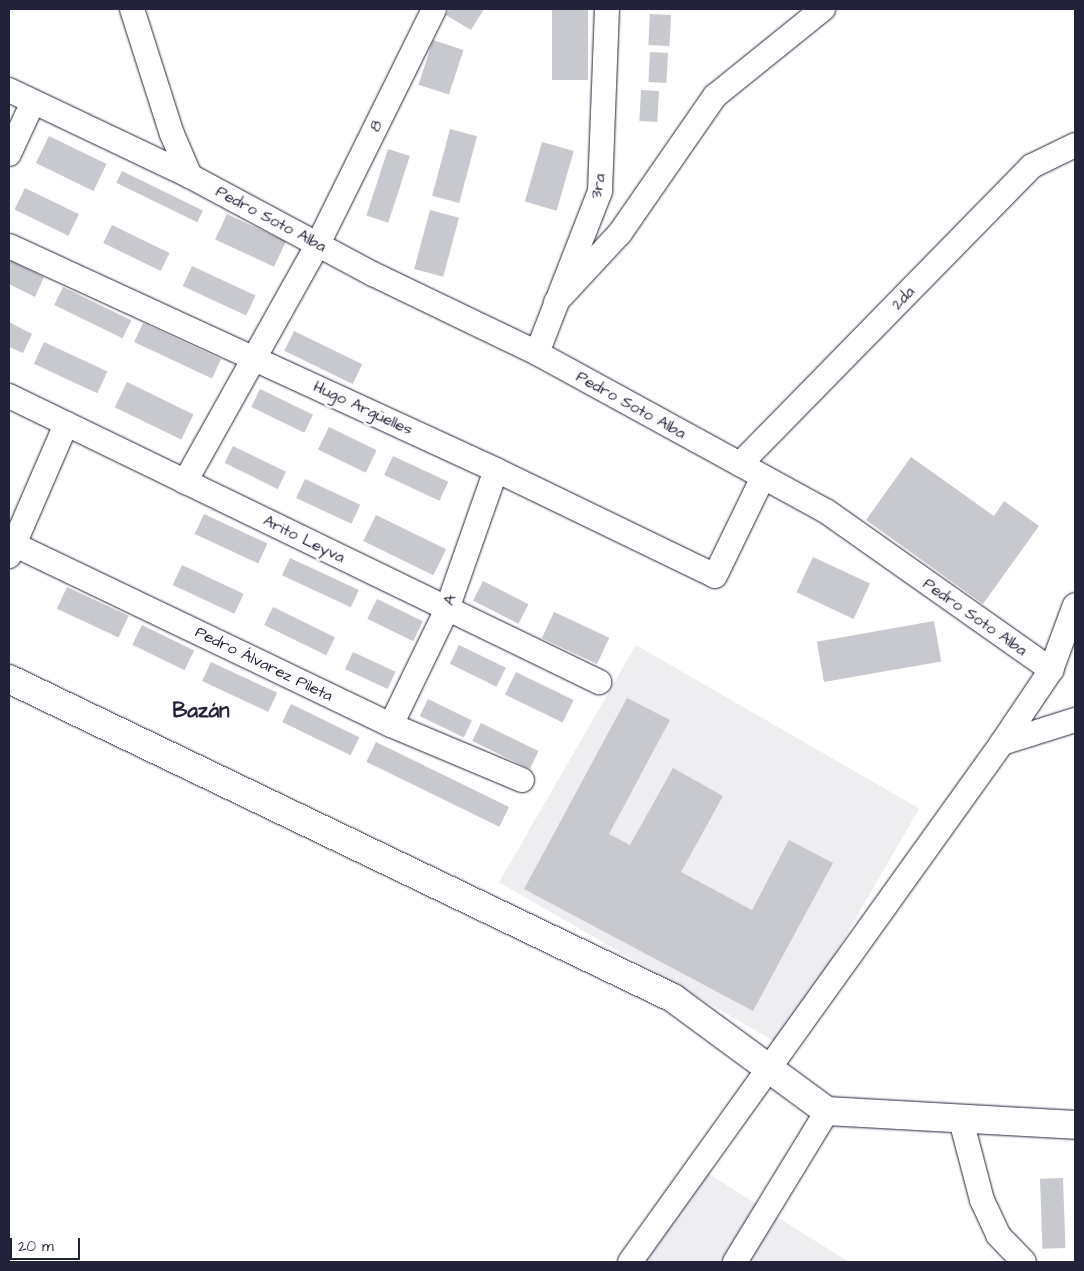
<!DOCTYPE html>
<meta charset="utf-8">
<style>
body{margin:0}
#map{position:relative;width:1084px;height:1271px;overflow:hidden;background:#fff;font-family:"Architects Daughter",sans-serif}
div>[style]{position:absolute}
.built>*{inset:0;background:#eeeef1;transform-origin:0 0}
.building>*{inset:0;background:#c8c8cf;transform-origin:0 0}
.roads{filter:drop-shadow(0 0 1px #22223b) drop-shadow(0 0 1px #22223b)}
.minor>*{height:24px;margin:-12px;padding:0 12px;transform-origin:12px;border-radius:12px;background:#fff}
.major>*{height:28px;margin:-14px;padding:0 14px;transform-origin:14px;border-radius:14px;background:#fff}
span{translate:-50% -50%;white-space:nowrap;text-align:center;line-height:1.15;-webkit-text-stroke:5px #fff;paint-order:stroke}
.street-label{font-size:16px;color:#22223b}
.district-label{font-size:21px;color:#22223b;font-weight:700}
.frame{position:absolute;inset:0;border:10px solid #22223b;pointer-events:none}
.scale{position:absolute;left:10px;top:1238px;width:70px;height:22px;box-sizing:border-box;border:2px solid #22223b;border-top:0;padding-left:6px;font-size:15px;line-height:18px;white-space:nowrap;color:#22223b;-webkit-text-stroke:4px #fff;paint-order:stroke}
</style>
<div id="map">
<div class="built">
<div style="left:636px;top:645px;width:327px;height:274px;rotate:30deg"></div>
<div style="clip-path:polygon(704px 1171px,849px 1262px,645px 1262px)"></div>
</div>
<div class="building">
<div style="clip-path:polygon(450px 9px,484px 9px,471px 30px,446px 15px)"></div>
<div style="left:552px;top:9px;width:36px;height:71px"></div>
<div style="left:650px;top:14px;width:21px;height:31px;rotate:3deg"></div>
<div style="left:433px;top:40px;width:32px;height:47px;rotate:18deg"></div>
<div style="left:650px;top:52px;width:18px;height:30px;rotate:3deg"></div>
<div style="left:641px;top:90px;width:18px;height:31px;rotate:3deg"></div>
<div style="left:450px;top:129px;width:28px;height:69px;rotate:15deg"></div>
<div style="left:49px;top:136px;width:64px;height:30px;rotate:26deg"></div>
<div style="left:542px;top:142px;width:33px;height:62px;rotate:16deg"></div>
<div style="left:388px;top:149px;width:23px;height:70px;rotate:18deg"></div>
<div style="left:122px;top:171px;width:90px;height:13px;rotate:26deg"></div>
<div style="left:25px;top:188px;width:60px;height:24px;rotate:26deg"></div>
<div style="left:430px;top:210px;width:30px;height:61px;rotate:15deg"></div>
<div style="left:227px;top:214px;width:65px;height:28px;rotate:25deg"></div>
<div style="left:112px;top:225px;width:64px;height:20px;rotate:26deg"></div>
<div style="clip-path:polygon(9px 260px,44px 277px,35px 297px,9px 284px)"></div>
<div style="left:192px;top:266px;width:70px;height:22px;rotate:25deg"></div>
<div style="left:63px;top:287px;width:76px;height:20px;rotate:26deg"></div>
<div style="clip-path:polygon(9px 322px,32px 334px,23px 353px,9px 347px)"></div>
<div style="left:143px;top:323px;width:86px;height:21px;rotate:25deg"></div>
<div style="left:294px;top:331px;width:76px;height:22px;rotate:26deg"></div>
<div style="left:44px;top:342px;width:70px;height:24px;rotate:25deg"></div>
<div style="left:127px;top:382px;width:74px;height:28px;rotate:26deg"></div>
<div style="left:260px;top:389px;width:59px;height:20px;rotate:26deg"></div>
<div style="left:329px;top:427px;width:53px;height:25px;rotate:26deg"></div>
<div style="left:233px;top:446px;width:59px;height:19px;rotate:26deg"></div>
<div style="left:393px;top:456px;width:61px;height:21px;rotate:25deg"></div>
<div style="clip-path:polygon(911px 457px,994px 516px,1004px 501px,1039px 526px,983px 604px,866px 520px)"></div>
<div style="left:305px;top:479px;width:61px;height:21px;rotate:25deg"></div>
<div style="left:204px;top:514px;width:70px;height:22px;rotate:25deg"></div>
<div style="left:376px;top:515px;width:78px;height:29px;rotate:26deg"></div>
<div style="left:813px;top:557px;width:63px;height:39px;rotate:25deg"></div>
<div style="left:290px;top:558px;width:76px;height:19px;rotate:25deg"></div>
<div style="left:182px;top:565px;width:68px;height:22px;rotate:25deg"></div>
<div style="left:483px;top:581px;width:51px;height:22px;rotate:27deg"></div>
<div style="left:67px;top:587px;width:68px;height:24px;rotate:25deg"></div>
<div style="left:377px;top:599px;width:51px;height:22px;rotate:26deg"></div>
<div style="left:273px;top:607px;width:69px;height:20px;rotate:26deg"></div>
<div style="left:554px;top:612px;width:61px;height:29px;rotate:25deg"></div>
<div style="left:934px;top:621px;width:41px;height:119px;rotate:80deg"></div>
<div style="left:142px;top:625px;width:58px;height:22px;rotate:26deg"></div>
<div style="left:459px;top:645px;width:52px;height:21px;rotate:26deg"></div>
<div style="left:353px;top:652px;width:47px;height:19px;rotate:25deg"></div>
<div style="left:211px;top:662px;width:73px;height:21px;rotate:25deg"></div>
<div style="left:516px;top:672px;width:64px;height:25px;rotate:26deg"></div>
<div style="clip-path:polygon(627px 698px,670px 720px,609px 834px,630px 845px,673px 768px,723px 796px,681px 872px,752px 910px,789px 840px,833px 863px,753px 1011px,524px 889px)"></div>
<div style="left:428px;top:699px;width:49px;height:19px;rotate:26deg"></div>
<div style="left:291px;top:704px;width:76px;height:20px;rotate:26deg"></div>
<div style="left:481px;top:723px;width:64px;height:20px;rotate:26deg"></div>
<div style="left:376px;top:742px;width:148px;height:22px;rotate:26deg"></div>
<div style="left:1063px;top:1178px;width:70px;height:23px;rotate:88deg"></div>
</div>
<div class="roads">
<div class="minor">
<div style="left:132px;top:9px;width:131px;rotate:72.3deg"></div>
<div style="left:172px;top:134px;width:46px;rotate:66.8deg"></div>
<div style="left:9px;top:90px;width:200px;rotate:25.4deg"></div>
<div style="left:190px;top:176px;width:208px;rotate:28.2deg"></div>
<div style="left:373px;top:274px;width:182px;rotate:25.7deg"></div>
<div style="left:537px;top:353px;width:329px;rotate:28.7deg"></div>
<div style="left:826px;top:511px;width:276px;rotate:35.2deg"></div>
<div style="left:9px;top:154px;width:57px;rotate:-65.2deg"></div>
<div style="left:9px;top:246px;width:536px;rotate:24.7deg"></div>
<div style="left:496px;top:470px;width:243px;rotate:25.8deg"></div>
<div style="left:715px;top:576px;width:110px;rotate:-64.1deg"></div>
<div style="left:556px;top:302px;width:94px;rotate:-47.2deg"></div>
<div style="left:620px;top:233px;width:167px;rotate:-55.3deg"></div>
<div style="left:715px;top:96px;width:139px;rotate:-38.9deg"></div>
<div style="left:537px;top:353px;width:174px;rotate:-68.7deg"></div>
<div style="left:600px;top:191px;width:182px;rotate:-87.8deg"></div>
<div style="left:9px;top:396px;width:656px;rotate:25.86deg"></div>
<div style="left:740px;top:464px;width:417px;rotate:-45.6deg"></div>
<div style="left:1032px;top:166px;width:48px;rotate:-26deg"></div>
<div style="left:185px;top:482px;width:273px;rotate:-60.8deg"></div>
<div style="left:318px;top:244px;width:262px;rotate:-63.7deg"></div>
<div style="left:9px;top:542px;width:424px;rotate:25.6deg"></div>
<div style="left:391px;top:725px;width:142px;rotate:22.8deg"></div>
<div style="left:9px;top:556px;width:144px;rotate:-66.6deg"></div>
<div style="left:391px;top:725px;width:129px;rotate:-64.2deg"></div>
<div style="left:447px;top:609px;width:147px;rotate:-70.6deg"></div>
<div style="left:1002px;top:743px;width:77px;rotate:-17.5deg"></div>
<div style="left:961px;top:1120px;width:83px;rotate:75.3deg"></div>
<div style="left:982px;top:1200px;width:38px;rotate:65deg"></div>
<div style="left:998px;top:1235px;width:37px;rotate:46deg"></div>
<div style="left:630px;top:1262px;width:639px;rotate:-54.37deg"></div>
<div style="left:1002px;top:743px;width:88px;rotate:-56.1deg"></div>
<div style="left:1051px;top:670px;width:69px;rotate:-69.7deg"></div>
<div style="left:735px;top:1262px;width:177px;rotate:-58.6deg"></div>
</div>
<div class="major">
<div style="left:9px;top:679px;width:737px;rotate:25.66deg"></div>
<div style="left:673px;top:998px;width:191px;rotate:36.3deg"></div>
<div style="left:827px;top:1111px;width:248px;rotate:3.2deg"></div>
</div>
</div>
<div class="street-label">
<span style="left:376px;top:126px;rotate:-64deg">8</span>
<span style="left:598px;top:186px;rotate:-80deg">3ra</span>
<span style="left:271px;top:219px;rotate:28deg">Pedro Soto Alba</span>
<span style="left:903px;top:298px;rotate:-46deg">2da</span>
<span style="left:631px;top:405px;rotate:29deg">Pedro Soto Alba</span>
<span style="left:363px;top:408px;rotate:25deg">Hugo Argüelles</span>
<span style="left:304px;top:539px;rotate:26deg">Arito Leyva</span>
<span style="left:450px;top:600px;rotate:-70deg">A</span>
<span style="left:975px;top:617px;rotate:35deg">Pedro Soto Alba</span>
<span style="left:264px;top:664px;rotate:26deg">Pedro Álvarez Pileta</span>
</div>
<div class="district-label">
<span style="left:201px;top:711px">Bazán</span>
</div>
<div class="frame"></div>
<div class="scale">20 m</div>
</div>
